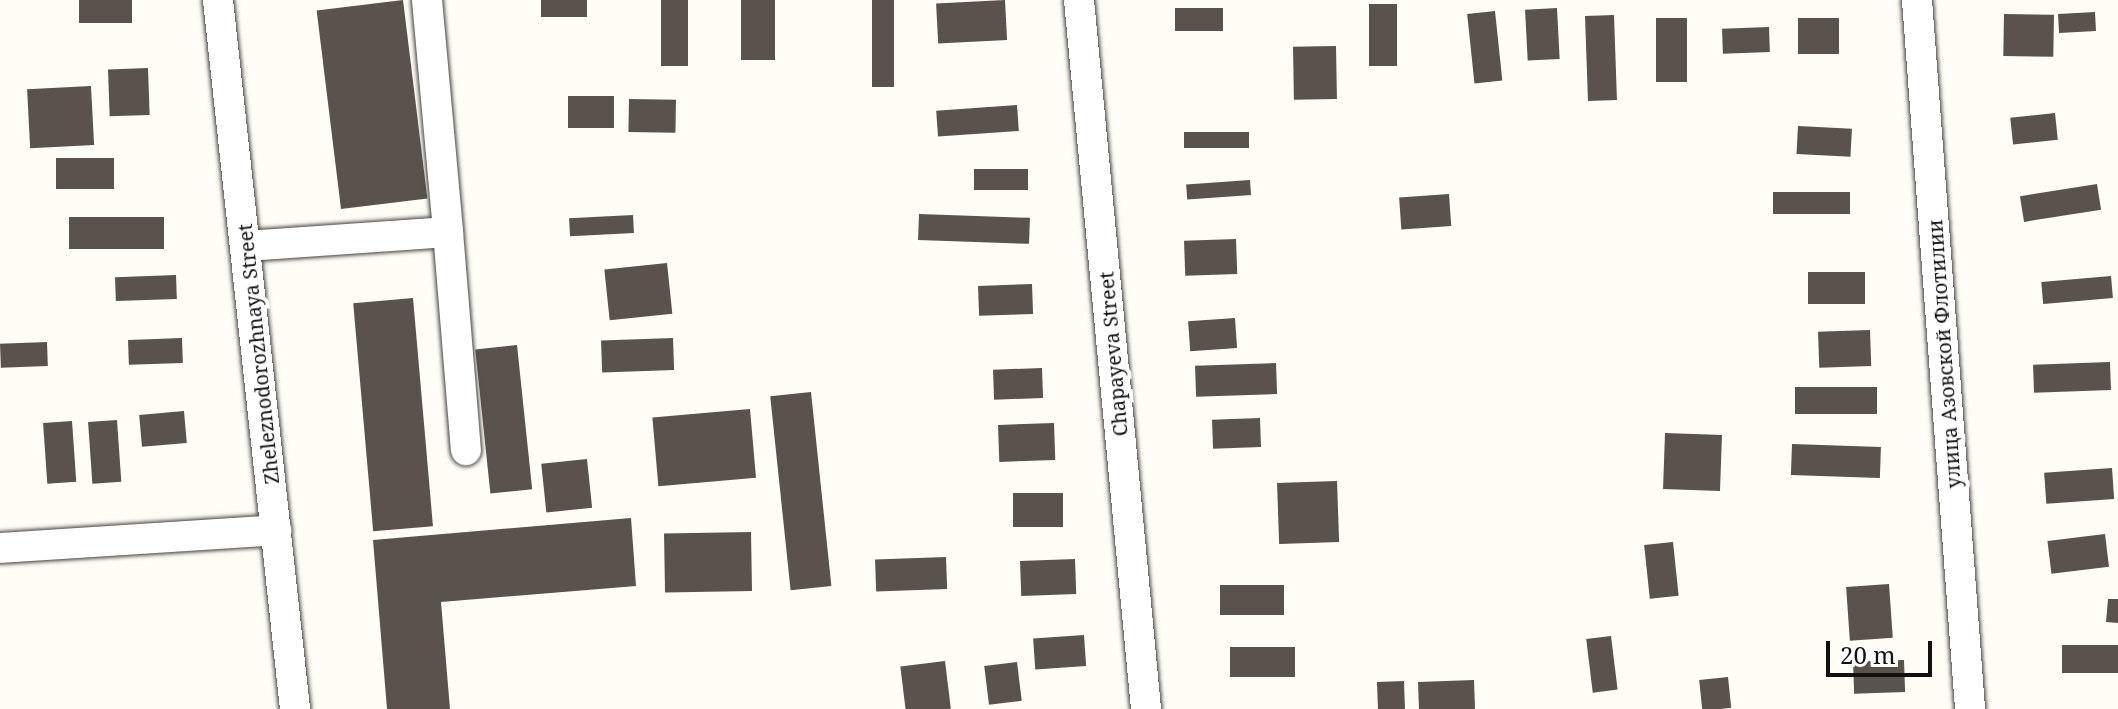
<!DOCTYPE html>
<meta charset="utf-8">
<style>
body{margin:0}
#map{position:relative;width:2118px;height:709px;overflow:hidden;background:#fffdf5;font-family:"Noto Serif",serif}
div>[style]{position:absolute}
.building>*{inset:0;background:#5a524d;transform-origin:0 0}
.roads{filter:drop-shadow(0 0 2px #444) drop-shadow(0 0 2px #444)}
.minor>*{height:30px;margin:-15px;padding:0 15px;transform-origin:15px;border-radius:15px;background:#fff}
span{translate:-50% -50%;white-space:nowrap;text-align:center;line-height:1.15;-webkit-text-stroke:8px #fff;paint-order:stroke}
.street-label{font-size:20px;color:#111}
.scale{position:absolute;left:1826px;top:641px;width:106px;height:36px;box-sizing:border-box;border:4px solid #111;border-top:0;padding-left:10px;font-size:24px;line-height:28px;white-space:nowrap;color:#111;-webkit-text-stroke:6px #fff;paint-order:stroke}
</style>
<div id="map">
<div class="building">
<div style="left:79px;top:0;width:53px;height:23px"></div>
<div style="left:403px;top:0;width:200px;height:87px;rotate:83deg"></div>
<div style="left:541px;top:0;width:46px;height:17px"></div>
<div style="left:661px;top:0;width:27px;height:66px"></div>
<div style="left:741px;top:0;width:34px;height:60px"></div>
<div style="left:872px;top:0;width:22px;height:87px"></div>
<div style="left:1005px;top:0;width:40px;height:69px;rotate:87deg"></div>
<div style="left:1369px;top:4px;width:28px;height:62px"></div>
<div style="left:1175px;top:8px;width:48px;height:23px"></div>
<div style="left:1557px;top:8px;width:51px;height:32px;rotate:87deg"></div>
<div style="left:1495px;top:11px;width:70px;height:28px;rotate:84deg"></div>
<div style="left:2095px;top:12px;width:19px;height:37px;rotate:87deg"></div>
<div style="left:2004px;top:14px;width:50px;height:42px;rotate:1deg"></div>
<div style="left:1614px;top:15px;width:85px;height:29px;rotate:88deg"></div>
<div style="left:1656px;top:18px;width:31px;height:64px"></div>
<div style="left:1798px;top:18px;width:41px;height:36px"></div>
<div style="left:1769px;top:27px;width:25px;height:47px;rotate:88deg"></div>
<div style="left:1336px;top:46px;width:53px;height:43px;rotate:89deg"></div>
<div style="left:148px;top:68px;width:47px;height:40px;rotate:88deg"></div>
<div style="left:91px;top:86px;width:59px;height:64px;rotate:87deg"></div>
<div style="left:568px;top:96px;width:46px;height:32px"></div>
<div style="left:629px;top:99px;width:47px;height:33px;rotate:1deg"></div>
<div style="left:1017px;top:105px;width:26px;height:81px;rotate:86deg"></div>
<div style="left:2055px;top:113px;width:27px;height:45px;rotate:84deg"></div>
<div style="left:1798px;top:126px;width:54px;height:28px;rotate:3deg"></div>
<div style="left:1249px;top:132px;width:16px;height:65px;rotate:90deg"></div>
<div style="left:114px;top:158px;width:31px;height:58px;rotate:90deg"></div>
<div style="left:1028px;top:169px;width:21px;height:54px;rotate:90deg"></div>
<div style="left:1250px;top:180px;width:15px;height:64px;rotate:86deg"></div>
<div style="left:2097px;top:184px;width:26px;height:78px;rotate:81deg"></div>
<div style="left:1850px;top:192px;width:22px;height:77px;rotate:90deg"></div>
<div style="left:1449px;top:194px;width:32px;height:50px;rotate:86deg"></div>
<div style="left:919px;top:214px;width:111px;height:26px;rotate:2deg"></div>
<div style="left:633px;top:215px;width:18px;height:64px;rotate:87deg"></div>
<div style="left:69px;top:217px;width:95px;height:32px"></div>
<div style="left:1236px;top:239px;width:35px;height:52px;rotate:88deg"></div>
<div style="left:667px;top:263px;width:51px;height:63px;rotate:84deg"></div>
<div style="left:1808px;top:272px;width:57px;height:32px"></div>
<div style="left:176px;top:275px;width:24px;height:61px;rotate:88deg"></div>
<div style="left:2111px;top:276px;width:22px;height:70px;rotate:85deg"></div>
<div style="left:1032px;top:284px;width:30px;height:54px;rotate:88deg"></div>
<div style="left:413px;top:298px;width:229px;height:60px;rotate:85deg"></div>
<div style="left:1235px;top:318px;width:30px;height:47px;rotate:86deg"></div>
<div style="left:1870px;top:330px;width:36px;height:52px;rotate:88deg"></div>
<div style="left:182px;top:338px;width:25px;height:54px;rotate:88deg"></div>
<div style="left:673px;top:338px;width:32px;height:72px;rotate:88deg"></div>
<div style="left:47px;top:342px;width:24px;height:47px;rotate:88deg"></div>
<div style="left:517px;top:345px;width:145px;height:42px;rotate:84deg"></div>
<div style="left:2110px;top:362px;width:28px;height:77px;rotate:88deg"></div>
<div style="left:1276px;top:363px;width:31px;height:81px;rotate:88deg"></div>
<div style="left:1042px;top:368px;width:30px;height:49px;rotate:88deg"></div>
<div style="left:1877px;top:387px;width:27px;height:82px;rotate:90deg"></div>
<div style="left:811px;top:392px;width:195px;height:41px;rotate:84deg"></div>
<div style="left:750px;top:409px;width:69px;height:98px;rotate:85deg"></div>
<div style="left:184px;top:411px;width:32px;height:45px;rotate:85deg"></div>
<div style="left:1260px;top:418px;width:29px;height:48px;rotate:88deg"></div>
<div style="left:117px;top:420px;width:62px;height:29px;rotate:86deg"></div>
<div style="left:72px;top:421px;width:61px;height:29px;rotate:86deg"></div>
<div style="left:1054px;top:423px;width:37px;height:56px;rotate:88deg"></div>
<div style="left:1665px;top:433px;width:57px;height:56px;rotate:2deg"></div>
<div style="left:1792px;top:444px;width:89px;height:31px;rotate:2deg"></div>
<div style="left:587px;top:459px;width:49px;height:46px;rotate:84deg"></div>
<div style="left:2112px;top:468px;width:31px;height:68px;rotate:86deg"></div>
<div style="left:1337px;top:481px;width:61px;height:60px;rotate:88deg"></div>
<div style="left:1013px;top:493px;width:50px;height:34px"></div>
<div style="clip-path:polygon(631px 518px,636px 586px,441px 602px,450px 709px,387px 709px,373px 540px)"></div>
<div style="left:751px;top:532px;width:59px;height:87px;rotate:89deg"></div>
<div style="left:2105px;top:534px;width:33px;height:58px;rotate:83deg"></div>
<div style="left:1673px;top:542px;width:54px;height:29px;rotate:84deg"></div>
<div style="left:946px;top:557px;width:32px;height:71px;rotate:88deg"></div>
<div style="left:1075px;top:559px;width:35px;height:55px;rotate:88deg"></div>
<div style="left:1889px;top:584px;width:54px;height:43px;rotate:86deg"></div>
<div style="left:1220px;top:585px;width:64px;height:30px"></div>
<div style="clip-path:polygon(2108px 599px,2118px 599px,2118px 623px,2106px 622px)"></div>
<div style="left:1084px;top:635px;width:31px;height:51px;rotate:86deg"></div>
<div style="left:1611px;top:636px;width:54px;height:25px;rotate:83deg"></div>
<div style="left:2118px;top:645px;width:28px;height:56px;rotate:90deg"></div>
<div style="left:1295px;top:647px;width:30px;height:65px;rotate:90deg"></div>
<div style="left:1904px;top:660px;width:32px;height:51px;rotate:88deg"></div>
<div style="left:945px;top:661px;width:48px;height:45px;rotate:83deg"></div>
<div style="left:1017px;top:662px;width:39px;height:33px;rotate:83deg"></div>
<div style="left:1728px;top:677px;width:31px;height:29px;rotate:84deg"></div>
<div style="left:1474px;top:680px;width:29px;height:56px;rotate:88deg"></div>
<div style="left:1404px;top:681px;width:28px;height:27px;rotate:88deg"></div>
</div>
<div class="roads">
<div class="minor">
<div style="left:218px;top:0;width:713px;rotate:83.8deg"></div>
<div style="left:427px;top:0;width:233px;rotate:84.8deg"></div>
<div style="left:1079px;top:0;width:712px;rotate:84.6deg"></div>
<div style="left:1917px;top:0;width:711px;rotate:85.72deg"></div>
<div style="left:247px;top:246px;width:201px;rotate:-4deg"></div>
<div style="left:448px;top:232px;width:219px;rotate:85.3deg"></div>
<div style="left:0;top:548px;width:277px;rotate:-3.7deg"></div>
</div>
</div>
<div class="street-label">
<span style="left:258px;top:354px;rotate:-96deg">Zheleznodorozhnaya Street</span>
<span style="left:1113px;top:354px;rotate:-95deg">Chapayeva Street</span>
<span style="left:1944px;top:354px;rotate:-94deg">улица Азовской Флотилии</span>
</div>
<div class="scale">20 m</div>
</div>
